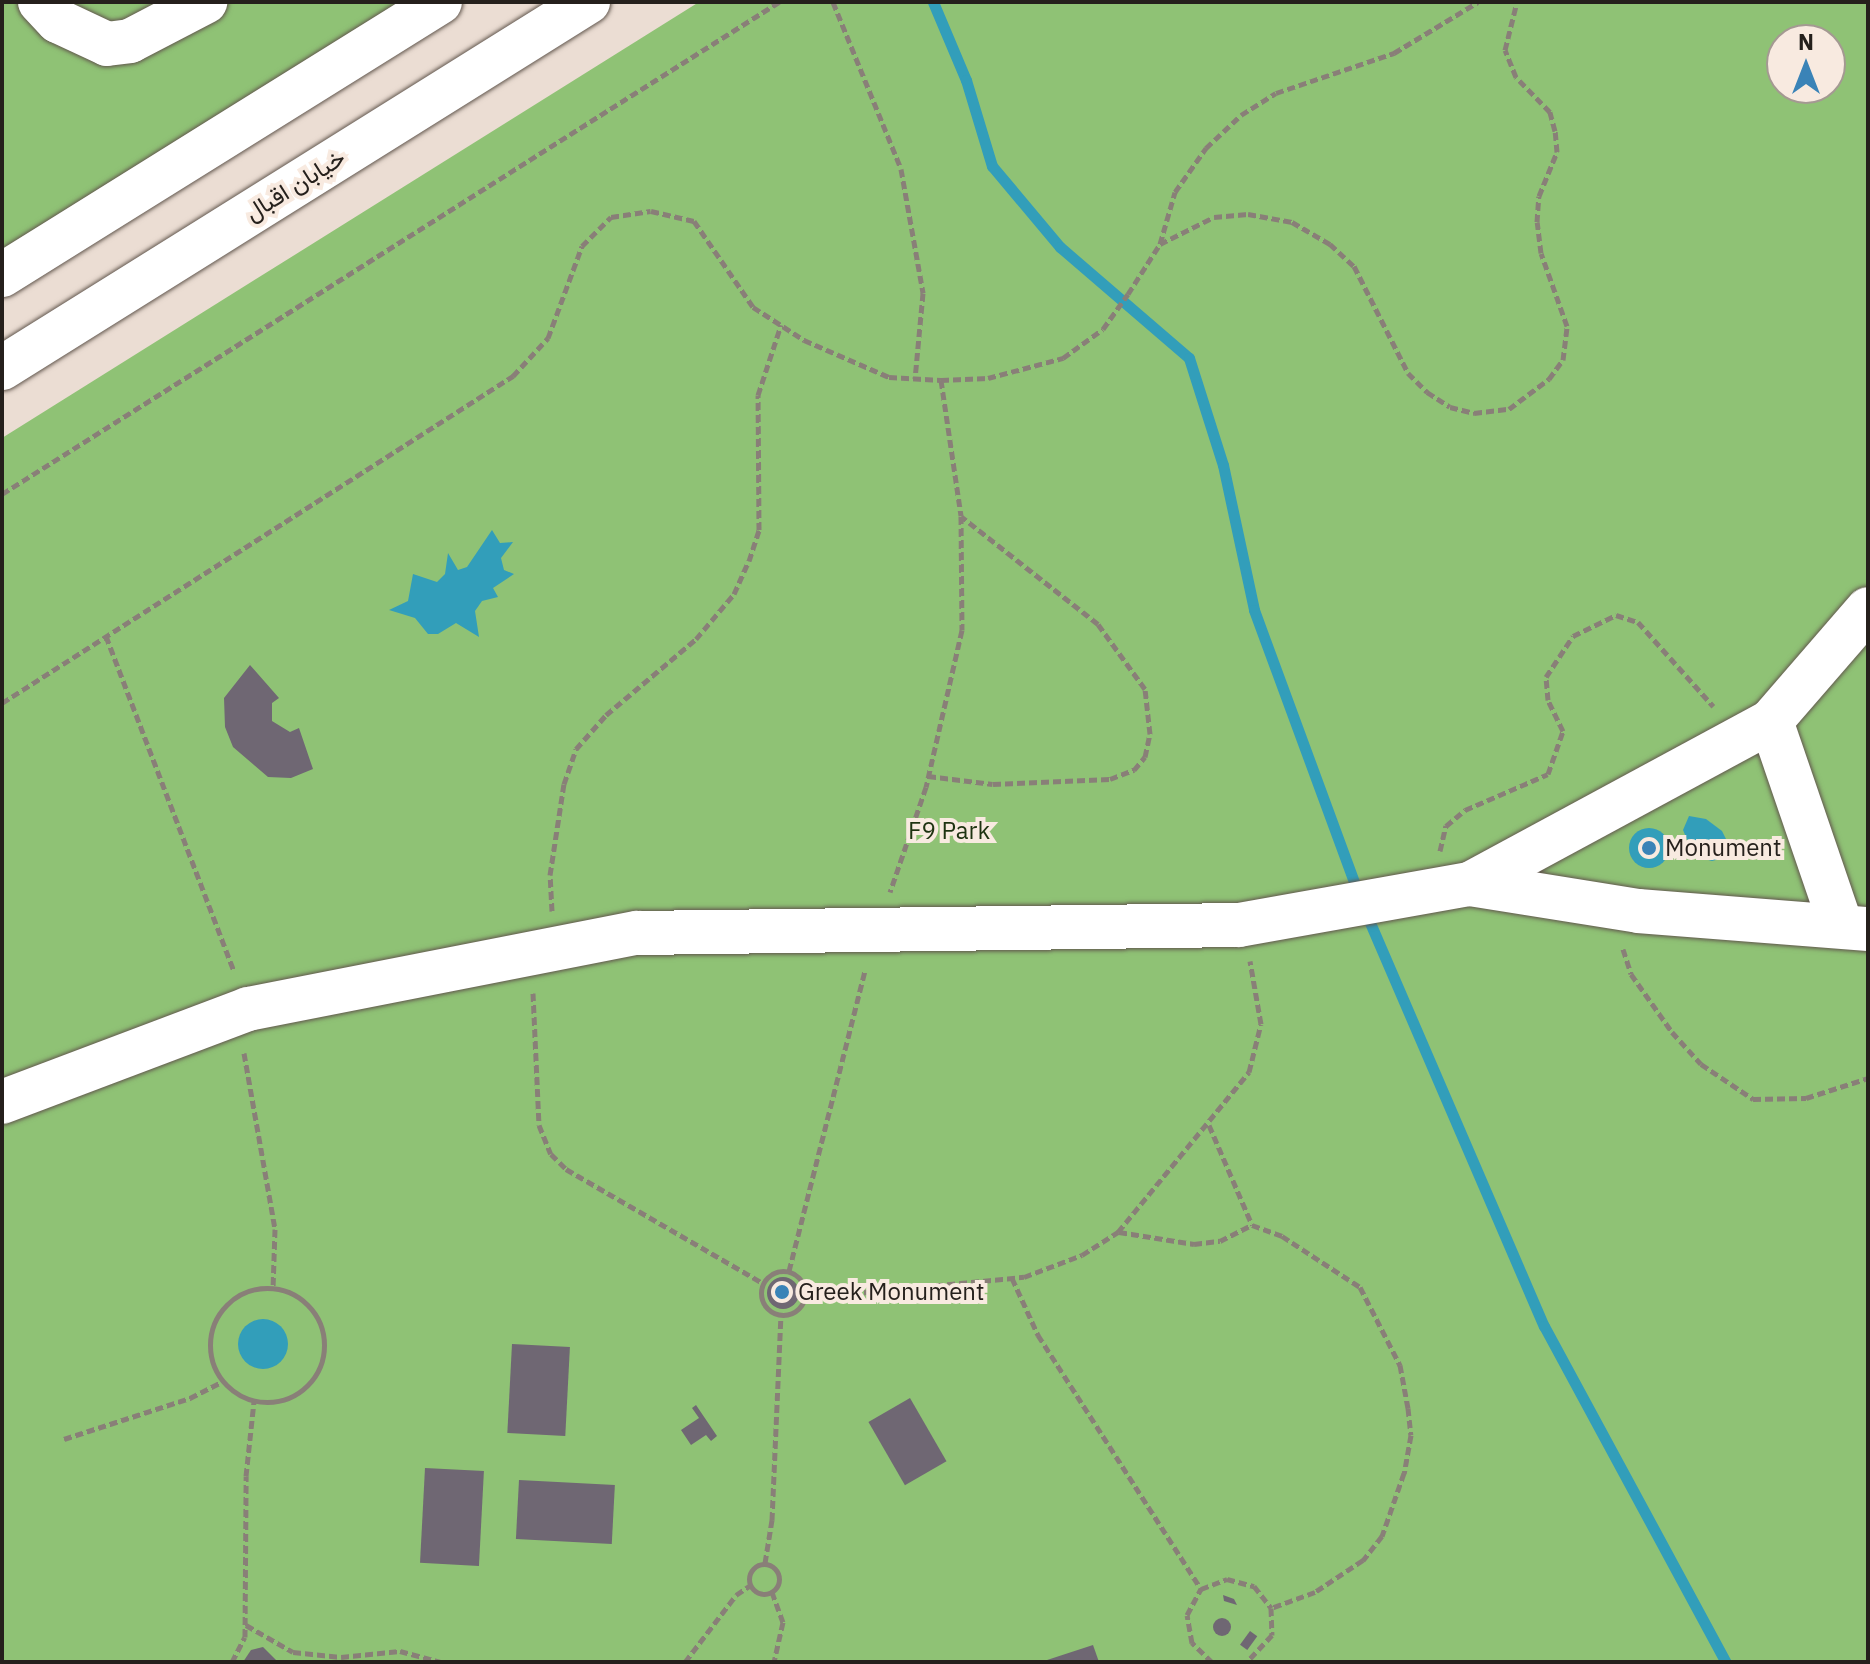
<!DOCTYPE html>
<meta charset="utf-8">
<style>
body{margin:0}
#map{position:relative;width:1870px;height:1664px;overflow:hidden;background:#ebddd3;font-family:"IBM Plex Sans",Vazirmatn,sans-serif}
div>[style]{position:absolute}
.green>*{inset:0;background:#8fc275}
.water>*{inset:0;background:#329eba}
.round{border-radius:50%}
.stream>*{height:11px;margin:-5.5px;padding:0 5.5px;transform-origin:5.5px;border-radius:5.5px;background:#329eba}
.building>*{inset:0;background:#6f6773;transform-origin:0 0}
.path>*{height:5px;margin-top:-2.5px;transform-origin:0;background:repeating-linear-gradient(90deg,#897f78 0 8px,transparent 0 12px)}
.path>.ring{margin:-2.5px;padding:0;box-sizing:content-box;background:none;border:5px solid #897f78;border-radius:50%}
.roads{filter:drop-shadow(0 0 2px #62574e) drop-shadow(0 0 2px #62574e)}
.minor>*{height:44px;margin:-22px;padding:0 22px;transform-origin:22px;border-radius:22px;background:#fff}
.major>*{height:44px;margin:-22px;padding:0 22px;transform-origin:22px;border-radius:22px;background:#fff}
.dots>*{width:22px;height:22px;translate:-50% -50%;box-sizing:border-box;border:4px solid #f8eae0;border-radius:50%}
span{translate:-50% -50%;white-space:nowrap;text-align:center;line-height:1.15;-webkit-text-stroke:8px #f8eae0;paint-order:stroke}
.street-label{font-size:24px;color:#25201c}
.park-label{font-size:24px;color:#1e3311}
.poi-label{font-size:24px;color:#25201c}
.left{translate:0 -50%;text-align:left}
.frame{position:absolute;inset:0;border:4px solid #25201c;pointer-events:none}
.north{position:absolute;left:1766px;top:24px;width:80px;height:80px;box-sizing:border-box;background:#f8eae0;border:2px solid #a49992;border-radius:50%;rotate:0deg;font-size:22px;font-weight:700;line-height:32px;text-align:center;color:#25201c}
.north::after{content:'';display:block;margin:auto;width:28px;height:36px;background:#3a83b7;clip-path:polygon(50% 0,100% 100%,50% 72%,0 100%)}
</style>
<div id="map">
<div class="green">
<div style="clip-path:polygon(2px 2px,440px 2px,2px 275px)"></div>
<div style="clip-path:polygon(evenodd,699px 2px,1868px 2px,1868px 1662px,2px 1662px,2px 438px,699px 2px,1782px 40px,1830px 40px,1830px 88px,1782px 88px,1782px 40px)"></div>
</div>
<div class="water">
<div style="clip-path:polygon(492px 530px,500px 543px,513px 542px,501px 558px,504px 570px,514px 574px,493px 588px,498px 597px,482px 601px,475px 611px,479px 637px,456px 623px,438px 634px,428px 634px,415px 618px,389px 610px,408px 601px,413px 574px,437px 582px,445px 574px,448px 553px,458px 570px,467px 567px)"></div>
<div style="clip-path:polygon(1689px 816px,1706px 819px,1722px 831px,1730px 847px,1727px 857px,1712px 861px,1694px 856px,1683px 830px)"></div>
<div class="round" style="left:1629px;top:828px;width:40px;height:40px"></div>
<div class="round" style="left:238px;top:1319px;width:50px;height:50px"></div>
</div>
<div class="stream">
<div style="left:933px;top:2px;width:85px;rotate:67.1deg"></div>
<div style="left:966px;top:80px;width:90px;rotate:73.2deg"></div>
<div style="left:992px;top:166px;width:106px;rotate:50deg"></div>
<div style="left:1060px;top:247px;width:170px;rotate:40.7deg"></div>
<div style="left:1189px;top:358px;width:112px;rotate:72.4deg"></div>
<div style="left:1223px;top:465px;width:148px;rotate:77.9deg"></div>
<div style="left:1254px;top:610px;width:304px;rotate:69.8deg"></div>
<div style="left:1365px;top:911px;width:452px;rotate:66.7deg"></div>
<div style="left:1544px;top:1326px;width:382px;rotate:61.6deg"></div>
</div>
<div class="building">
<div style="clip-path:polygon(250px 665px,279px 698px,272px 703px,272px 721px,290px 732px,299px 728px,313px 769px,291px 778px,268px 777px,233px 747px,225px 727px,224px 698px)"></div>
<div class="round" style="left:1639px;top:837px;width:20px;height:20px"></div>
<div class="round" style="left:767px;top:1277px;width:32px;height:32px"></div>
<div style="left:512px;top:1344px;width:58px;height:89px;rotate:3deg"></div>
<div style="left:910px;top:1398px;width:73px;height:48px;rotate:60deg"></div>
<div style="clip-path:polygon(696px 1405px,717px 1436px,711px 1441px,706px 1435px,691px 1445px,681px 1430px,699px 1418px,692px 1408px)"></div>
<div style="left:425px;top:1468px;width:59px;height:95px;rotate:3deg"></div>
<div style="left:519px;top:1480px;width:96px;height:59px;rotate:3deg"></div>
<div style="clip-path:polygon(1223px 1595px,1234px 1599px,1237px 1605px,1224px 1601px)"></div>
<div class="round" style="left:1213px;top:1618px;width:18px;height:18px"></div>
<div style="left:1250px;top:1631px;width:9px;height:17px;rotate:36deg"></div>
<div style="clip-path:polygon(1093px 1645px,1099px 1662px,1044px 1662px,1044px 1661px)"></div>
<div style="clip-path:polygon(263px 1647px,278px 1662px,243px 1662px,251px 1650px)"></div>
</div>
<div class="path">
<div style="left:833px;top:2px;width:180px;rotate:67.8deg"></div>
<div style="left:901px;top:169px;width:126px;rotate:79.9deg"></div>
<div style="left:923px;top:293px;width:86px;rotate:95.3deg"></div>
<div style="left:1160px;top:244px;width:60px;rotate:-26.6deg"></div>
<div style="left:1214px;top:217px;width:34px;rotate:-5deg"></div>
<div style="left:1248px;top:214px;width:45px;rotate:10.3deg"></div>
<div style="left:1292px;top:222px;width:44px;rotate:30.1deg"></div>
<div style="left:1330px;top:244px;width:33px;rotate:43deg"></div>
<div style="left:1354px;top:266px;width:120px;rotate:63.2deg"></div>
<div style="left:1408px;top:373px;width:27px;rotate:45deg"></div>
<div style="left:1427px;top:392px;width:27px;rotate:33deg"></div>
<div style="left:1450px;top:407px;width:25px;rotate:14deg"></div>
<div style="left:1474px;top:413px;width:35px;rotate:-7deg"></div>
<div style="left:1509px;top:409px;width:50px;rotate:-36.9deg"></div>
<div style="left:1549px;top:379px;width:24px;rotate:-54deg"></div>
<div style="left:1563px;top:360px;width:34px;rotate:-83deg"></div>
<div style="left:1567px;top:326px;width:77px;rotate:-109.6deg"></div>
<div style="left:1541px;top:253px;width:31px;rotate:-97deg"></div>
<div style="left:1537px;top:222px;width:26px;rotate:-86deg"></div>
<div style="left:1539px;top:196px;width:48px;rotate:-67.8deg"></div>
<div style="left:1557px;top:152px;width:21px;rotate:-95deg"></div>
<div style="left:1555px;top:131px;width:20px;rotate:-105deg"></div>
<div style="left:1550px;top:112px;width:49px;rotate:-134.2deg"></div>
<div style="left:1516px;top:77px;width:29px;rotate:-112deg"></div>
<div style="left:1505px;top:50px;width:49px;rotate:-76deg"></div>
<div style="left:941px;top:380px;width:47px;rotate:-2.4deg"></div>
<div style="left:988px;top:378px;width:78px;rotate:-14.9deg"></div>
<div style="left:1063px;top:358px;width:49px;rotate:-35.9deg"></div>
<div style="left:1103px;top:329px;width:43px;rotate:-54.5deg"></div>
<div style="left:1128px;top:294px;width:59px;rotate:-57.4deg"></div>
<div style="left:1160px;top:244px;width:54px;rotate:-73.9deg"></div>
<div style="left:1175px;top:192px;width:54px;rotate:-54.8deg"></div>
<div style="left:1206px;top:148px;width:48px;rotate:-43.3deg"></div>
<div style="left:1241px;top:115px;width:41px;rotate:-32.2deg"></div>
<div style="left:1276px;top:93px;width:125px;rotate:-18.7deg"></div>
<div style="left:1394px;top:53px;width:98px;rotate:-31.3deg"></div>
<div style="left:2px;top:494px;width:920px;rotate:-32.34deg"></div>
<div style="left:106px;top:636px;width:359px;rotate:69.1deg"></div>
<div style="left:2px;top:703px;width:607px;rotate:-32.62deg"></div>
<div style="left:513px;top:376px;width:52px;rotate:-47.4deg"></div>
<div style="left:548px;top:338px;width:98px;rotate:-69.7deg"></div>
<div style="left:582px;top:246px;width:41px;rotate:-45deg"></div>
<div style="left:611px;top:217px;width:40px;rotate:-8.5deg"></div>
<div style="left:651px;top:211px;width:44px;rotate:13.1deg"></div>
<div style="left:694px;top:221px;width:104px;rotate:55.5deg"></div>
<div style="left:753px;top:307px;width:61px;rotate:32.9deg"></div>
<div style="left:804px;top:340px;width:93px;rotate:23.5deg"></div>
<div style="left:889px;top:377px;width:52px;rotate:3.3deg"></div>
<div style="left:941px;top:380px;width:137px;rotate:81.6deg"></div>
<div style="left:961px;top:516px;width:114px;rotate:89.5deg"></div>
<div style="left:962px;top:630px;width:161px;rotate:102.9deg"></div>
<div style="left:926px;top:787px;width:111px;rotate:108.9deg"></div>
<div style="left:928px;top:776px;width:65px;rotate:7deg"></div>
<div style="left:993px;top:784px;width:117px;rotate:-2.4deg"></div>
<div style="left:1110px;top:779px;width:26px;rotate:-21deg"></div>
<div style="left:1134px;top:770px;width:17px;rotate:-50deg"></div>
<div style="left:1145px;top:757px;width:24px;rotate:-78deg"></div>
<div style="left:1150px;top:734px;width:45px;rotate:-96.3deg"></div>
<div style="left:1145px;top:689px;width:80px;rotate:-125.9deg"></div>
<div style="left:1098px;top:624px;width:174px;rotate:-141.8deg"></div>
<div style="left:1440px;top:851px;width:26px;rotate:-77deg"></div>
<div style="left:1446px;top:826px;width:25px;rotate:-40deg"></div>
<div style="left:1465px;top:810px;width:90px;rotate:-23.4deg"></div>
<div style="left:1548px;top:774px;width:46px;rotate:-70.8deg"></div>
<div style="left:1563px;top:731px;width:34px;rotate:-116deg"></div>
<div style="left:1548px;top:700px;width:23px;rotate:-95deg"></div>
<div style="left:1546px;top:677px;width:49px;rotate:-56.6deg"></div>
<div style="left:1573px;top:636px;width:48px;rotate:-26deg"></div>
<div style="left:1616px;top:615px;width:23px;rotate:18deg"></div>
<div style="left:1638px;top:622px;width:113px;rotate:48.2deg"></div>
<div style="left:552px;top:911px;width:36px;rotate:-93deg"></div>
<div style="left:550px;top:875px;width:92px;rotate:-81.3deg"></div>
<div style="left:564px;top:784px;width:37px;rotate:-71deg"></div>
<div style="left:576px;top:749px;width:45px;rotate:-48.6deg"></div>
<div style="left:606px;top:715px;width:118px;rotate:-40.2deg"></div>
<div style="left:696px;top:639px;width:59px;rotate:-49.8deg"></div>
<div style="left:734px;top:594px;width:36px;rotate:-66deg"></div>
<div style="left:749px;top:561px;width:33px;rotate:-72deg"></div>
<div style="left:759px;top:530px;width:135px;rotate:-90.4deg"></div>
<div style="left:758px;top:395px;width:74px;rotate:-71.8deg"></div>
<div style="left:1623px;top:949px;width:26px;rotate:72deg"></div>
<div style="left:1631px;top:974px;width:71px;rotate:54.7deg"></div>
<div style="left:1672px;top:1032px;width:43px;rotate:47.8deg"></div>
<div style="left:1701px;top:1064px;width:63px;rotate:33.9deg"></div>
<div style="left:1753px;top:1099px;width:53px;rotate:-1.1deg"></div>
<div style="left:1806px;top:1098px;width:65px;rotate:-17.9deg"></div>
<div style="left:533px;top:993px;width:132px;rotate:87.4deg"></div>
<div style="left:539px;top:1125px;width:31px;rotate:68deg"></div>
<div style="left:551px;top:1154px;width:21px;rotate:45deg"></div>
<div style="left:566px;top:1169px;width:228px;rotate:30.1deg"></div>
<div style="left:244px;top:1053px;width:179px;rotate:80deg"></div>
<div style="left:275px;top:1229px;width:59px;rotate:91.9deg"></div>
<div style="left:1209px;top:1125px;width:109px;rotate:66.7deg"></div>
<div style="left:1252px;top:1225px;width:32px;rotate:20deg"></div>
<div style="left:1282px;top:1236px;width:93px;rotate:33.2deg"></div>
<div style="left:1360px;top:1287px;width:88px;rotate:62.9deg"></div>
<div style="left:1400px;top:1365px;width:44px;rotate:79.5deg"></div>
<div style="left:1408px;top:1408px;width:27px;rotate:84deg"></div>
<div style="left:1411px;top:1435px;width:39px;rotate:100deg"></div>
<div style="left:1404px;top:1473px;width:67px;rotate:109.2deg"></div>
<div style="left:1382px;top:1536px;width:31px;rotate:128deg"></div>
<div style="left:1363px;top:1560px;width:58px;rotate:146.3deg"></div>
<div style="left:1315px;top:1592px;width:47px;rotate:160deg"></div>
<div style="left:1119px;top:1232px;width:76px;rotate:9.1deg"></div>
<div style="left:1194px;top:1244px;width:26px;rotate:-7deg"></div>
<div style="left:1220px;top:1241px;width:36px;rotate:-27deg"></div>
<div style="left:789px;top:1271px;width:310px;rotate:-75.8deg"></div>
<div class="ring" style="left:761px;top:1271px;width:39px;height:39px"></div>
<div style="left:1012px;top:1278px;width:63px;rotate:65.5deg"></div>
<div style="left:1038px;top:1335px;width:302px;rotate:57.3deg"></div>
<div class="ring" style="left:210px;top:1288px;width:109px;height:109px"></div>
<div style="left:804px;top:1298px;width:221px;rotate:-5.5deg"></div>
<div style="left:1024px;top:1277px;width:62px;rotate:-20.8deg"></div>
<div style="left:1082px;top:1255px;width:43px;rotate:-32.6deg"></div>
<div style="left:1118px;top:1232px;width:207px;rotate:-50.7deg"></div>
<div style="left:1249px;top:1072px;width:49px;rotate:-76deg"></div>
<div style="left:1261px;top:1024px;width:64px;rotate:-99.9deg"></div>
<div style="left:64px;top:1439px;width:133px;rotate:-18deg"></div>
<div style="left:190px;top:1398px;width:37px;rotate:-27deg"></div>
<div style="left:765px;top:1563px;width:44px;rotate:-80.8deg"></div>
<div style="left:772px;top:1520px;width:206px;rotate:-87.5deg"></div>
<div class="ring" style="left:749px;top:1564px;width:25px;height:25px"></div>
<div style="left:772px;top:1592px;width:32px;rotate:70deg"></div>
<div style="left:783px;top:1622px;width:41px;rotate:102.7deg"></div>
<div style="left:246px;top:1625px;width:54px;rotate:29.9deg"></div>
<div style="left:293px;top:1652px;width:48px;rotate:5.9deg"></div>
<div style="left:341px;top:1657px;width:59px;rotate:-5.8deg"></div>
<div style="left:400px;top:1651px;width:42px;rotate:15deg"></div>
<div style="left:232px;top:1662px;width:28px;rotate:-63deg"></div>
<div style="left:245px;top:1637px;width:161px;rotate:-89.6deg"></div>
<div style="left:246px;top:1476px;width:75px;rotate:-83.9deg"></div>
<div style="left:685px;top:1662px;width:84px;rotate:-52.7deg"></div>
<div style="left:736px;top:1595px;width:18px;rotate:-34deg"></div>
<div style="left:1212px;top:1662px;width:28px;rotate:-136deg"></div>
<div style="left:1192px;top:1643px;width:28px;rotate:-100deg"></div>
<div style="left:1187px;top:1615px;width:30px;rotate:-62deg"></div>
<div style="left:1201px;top:1589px;width:28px;rotate:-21deg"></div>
<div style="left:1227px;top:1579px;width:28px;rotate:15deg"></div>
<div style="left:1254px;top:1586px;width:28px;rotate:52deg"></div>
<div style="left:1271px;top:1608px;width:27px;rotate:88deg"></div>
<div style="left:1272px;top:1635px;width:37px;rotate:133deg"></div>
</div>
<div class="roads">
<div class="minor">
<div style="left:40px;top:2px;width:26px;rotate:47deg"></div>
<div style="left:58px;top:21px;width:54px;rotate:25.1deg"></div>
<div style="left:107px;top:44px;width:23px;rotate:-7deg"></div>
<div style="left:130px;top:41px;width:85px;rotate:-27.5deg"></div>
<div style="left:1771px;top:721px;width:213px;rotate:71.1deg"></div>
<div style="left:1470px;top:884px;width:170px;rotate:9.1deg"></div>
<div style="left:1638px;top:911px;width:231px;rotate:4.5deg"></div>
<div style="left:2px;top:1102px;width:263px;rotate:-20.7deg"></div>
<div style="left:248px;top:1009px;width:396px;rotate:-11.1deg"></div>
<div style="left:637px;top:933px;width:602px;rotate:-0.76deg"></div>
<div style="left:1239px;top:925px;width:235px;rotate:-10.1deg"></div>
<div style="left:1470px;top:884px;width:342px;rotate:-28.4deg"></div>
<div style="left:1771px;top:721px;width:148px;rotate:-49.1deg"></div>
</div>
<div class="major">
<div style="left:2px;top:275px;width:516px;rotate:-31.93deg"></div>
<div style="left:2px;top:368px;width:691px;rotate:-31.99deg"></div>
</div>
</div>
<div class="dots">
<div style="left:1649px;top:848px;background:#3a83b7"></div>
<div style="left:782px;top:1292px;background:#3a83b7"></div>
</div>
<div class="street-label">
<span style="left:295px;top:185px;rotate:-32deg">خیابان اقبال</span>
</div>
<div class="park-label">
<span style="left:949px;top:831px">F9 Park</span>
</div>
<div class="poi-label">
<span class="left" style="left:1665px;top:848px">Monument</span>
<span class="left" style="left:798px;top:1292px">Greek Monument</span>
</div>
<div class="frame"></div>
<div class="north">N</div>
</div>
